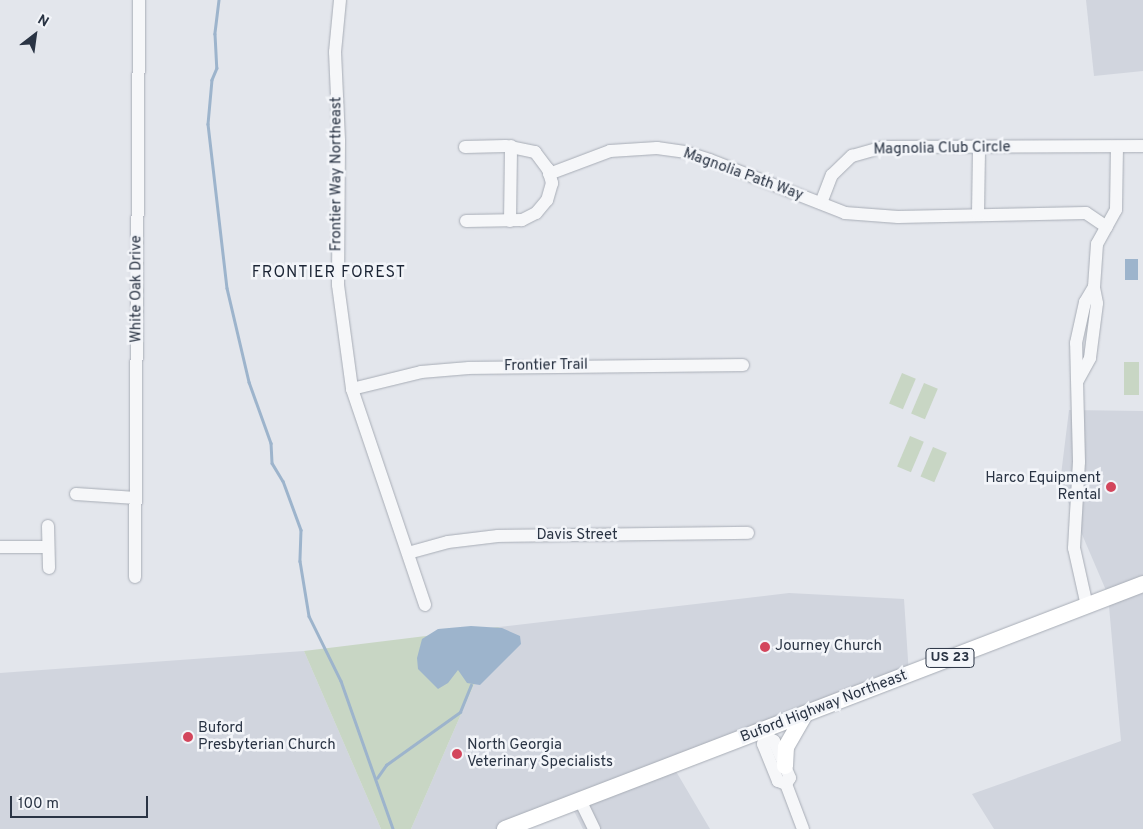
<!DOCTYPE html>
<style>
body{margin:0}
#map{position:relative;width:1143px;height:829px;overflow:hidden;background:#e3e6ec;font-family:Overpass,sans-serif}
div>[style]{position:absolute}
.built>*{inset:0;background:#d1d5de}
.green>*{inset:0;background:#c8d6c4;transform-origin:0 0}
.water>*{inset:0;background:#9db4cc;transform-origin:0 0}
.stream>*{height:2.5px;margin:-1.25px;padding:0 1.25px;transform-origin:1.25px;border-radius:1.25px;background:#9db4cc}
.roads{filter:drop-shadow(0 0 1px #a8adb6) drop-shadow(0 0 1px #a8adb6)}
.minor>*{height:12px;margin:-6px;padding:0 6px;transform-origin:6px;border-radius:6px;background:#f6f7f9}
.major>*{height:16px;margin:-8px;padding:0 8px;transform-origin:8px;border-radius:8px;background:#fff}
.dots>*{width:14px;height:14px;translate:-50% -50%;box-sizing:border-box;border:2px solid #f3f5f9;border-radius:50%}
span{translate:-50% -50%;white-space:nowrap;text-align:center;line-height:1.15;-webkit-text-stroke:5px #f3f5f9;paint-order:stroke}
.shield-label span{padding:1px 4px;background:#f3f5f9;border:1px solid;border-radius:4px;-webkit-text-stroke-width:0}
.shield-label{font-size:14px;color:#2a3444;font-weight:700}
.street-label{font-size:15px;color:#2a3444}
.poi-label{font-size:15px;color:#2a3444}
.right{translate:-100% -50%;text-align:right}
.left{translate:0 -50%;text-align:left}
.neighbourhood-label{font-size:16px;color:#1c2535;letter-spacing:1px}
.north{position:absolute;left:10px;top:10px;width:50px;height:50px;-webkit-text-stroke:4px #f3f5f9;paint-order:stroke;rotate:30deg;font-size:14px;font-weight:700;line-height:20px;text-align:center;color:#2a3444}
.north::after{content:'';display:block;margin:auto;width:18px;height:22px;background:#2a3444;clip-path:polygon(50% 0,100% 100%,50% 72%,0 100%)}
.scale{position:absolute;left:10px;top:796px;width:138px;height:22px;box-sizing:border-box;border:2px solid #2a3444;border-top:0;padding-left:6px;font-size:15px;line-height:18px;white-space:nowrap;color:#2a3444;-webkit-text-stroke:4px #f3f5f9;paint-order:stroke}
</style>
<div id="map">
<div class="built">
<div style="clip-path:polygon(1086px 0,1143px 0,1143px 71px,1094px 76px)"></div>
<div style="clip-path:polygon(1069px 410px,1143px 411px,1143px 829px,994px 829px,972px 794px,1121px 741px,1108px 595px,1060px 483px)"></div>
<div style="clip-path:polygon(789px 593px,904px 599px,909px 675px,674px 768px,710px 829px,583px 829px,572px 807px,504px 829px,411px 829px,499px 627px)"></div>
<div style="clip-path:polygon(304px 651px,381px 829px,0 829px,0 673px)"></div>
</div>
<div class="green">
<div style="left:1124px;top:362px;width:15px;height:33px"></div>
<div style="left:902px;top:373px;width:15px;height:33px;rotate:23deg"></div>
<div style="left:924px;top:383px;width:15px;height:33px;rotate:23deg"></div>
<div style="left:910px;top:436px;width:15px;height:33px;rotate:23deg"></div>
<div style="left:933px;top:447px;width:15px;height:32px;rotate:23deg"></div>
<div style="clip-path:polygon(499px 627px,411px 829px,381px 829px,304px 651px)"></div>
</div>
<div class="water">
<div style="left:1125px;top:259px;width:13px;height:21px"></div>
<div style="clip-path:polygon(471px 626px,502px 628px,520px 636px,521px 644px,480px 685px,467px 683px,458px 670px,448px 683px,438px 689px,418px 669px,417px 658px,422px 639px,438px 629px)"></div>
</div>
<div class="stream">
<div style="left:219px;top:0;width:34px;rotate:97deg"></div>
<div style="left:215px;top:34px;width:34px;rotate:87deg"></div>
<div style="left:217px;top:68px;width:13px;rotate:113deg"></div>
<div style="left:212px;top:80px;width:44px;rotate:95.2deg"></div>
<div style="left:208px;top:124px;width:165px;rotate:83.4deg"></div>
<div style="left:227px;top:288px;width:97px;rotate:76.8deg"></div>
<div style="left:249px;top:382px;width:65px;rotate:70.2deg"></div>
<div style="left:271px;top:443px;width:20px;rotate:87deg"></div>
<div style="left:272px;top:463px;width:21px;rotate:59deg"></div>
<div style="left:283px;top:481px;width:52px;rotate:69.8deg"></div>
<div style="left:301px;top:530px;width:31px;rotate:92deg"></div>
<div style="left:300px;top:561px;width:56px;rotate:80.7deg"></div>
<div style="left:309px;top:616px;width:72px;rotate:63.8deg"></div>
<div style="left:341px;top:681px;width:157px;rotate:70.6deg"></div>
<div style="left:377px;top:778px;width:16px;rotate:-55deg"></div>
<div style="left:386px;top:765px;width:91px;rotate:-35.6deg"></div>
<div style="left:460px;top:712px;width:29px;rotate:-68deg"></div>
</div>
<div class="roads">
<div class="minor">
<div style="left:340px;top:0;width:52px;rotate:95.5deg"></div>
<div style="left:335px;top:52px;width:89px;rotate:87.4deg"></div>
<div style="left:339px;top:141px;width:144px;rotate:90.4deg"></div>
<div style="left:338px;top:285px;width:105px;rotate:82.3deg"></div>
<div style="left:352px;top:389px;width:228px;rotate:71.3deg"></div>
<div style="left:465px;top:147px;width:41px;rotate:-1.4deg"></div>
<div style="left:506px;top:146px;width:30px;rotate:12deg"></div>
<div style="left:535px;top:152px;width:21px;rotate:53deg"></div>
<div style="left:548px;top:169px;width:15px;rotate:74deg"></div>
<div style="left:552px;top:183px;width:18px;rotate:106deg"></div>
<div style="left:547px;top:200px;width:17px;rotate:130deg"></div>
<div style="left:536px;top:213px;width:16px;rotate:153deg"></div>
<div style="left:522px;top:220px;width:56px;rotate:179deg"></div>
<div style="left:549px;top:174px;width:65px;rotate:-20.7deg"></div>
<div style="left:610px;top:151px;width:47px;rotate:-3.7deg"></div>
<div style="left:657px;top:148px;width:28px;rotate:8deg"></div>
<div style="left:685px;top:152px;width:26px;rotate:18deg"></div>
<div style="left:710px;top:160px;width:145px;rotate:21.4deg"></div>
<div style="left:845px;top:213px;width:53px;rotate:4.3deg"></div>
<div style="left:898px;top:217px;width:188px;rotate:-1.2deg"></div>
<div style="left:1086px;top:213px;width:25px;rotate:34deg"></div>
<div style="left:821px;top:203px;width:30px;rotate:-69deg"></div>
<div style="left:832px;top:175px;width:28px;rotate:-44deg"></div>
<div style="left:852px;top:156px;width:32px;rotate:-16deg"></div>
<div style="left:883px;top:147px;width:260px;rotate:-0.2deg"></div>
<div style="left:978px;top:214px;width:67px;rotate:-89.1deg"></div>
<div style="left:510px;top:221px;width:75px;rotate:-89.2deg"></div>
<div style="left:1078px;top:380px;width:25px;rotate:-61deg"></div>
<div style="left:1090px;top:358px;width:55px;rotate:-82.7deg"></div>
<div style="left:1097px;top:303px;width:16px;rotate:-101deg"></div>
<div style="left:1094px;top:287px;width:43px;rotate:-86deg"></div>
<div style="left:1097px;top:244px;width:39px;rotate:-61deg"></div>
<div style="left:1116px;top:210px;width:63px;rotate:-89.1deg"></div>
<div style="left:352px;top:389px;width:71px;rotate:-13.8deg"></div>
<div style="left:421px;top:372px;width:48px;rotate:-4.8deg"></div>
<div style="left:469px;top:368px;width:274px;rotate:-0.6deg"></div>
<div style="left:76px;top:494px;width:60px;rotate:3.8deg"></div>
<div style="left:48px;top:526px;width:42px;rotate:88.6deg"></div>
<div style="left:0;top:547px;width:48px"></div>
<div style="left:408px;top:553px;width:41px;rotate:-15.4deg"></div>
<div style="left:448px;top:542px;width:50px;rotate:-6.8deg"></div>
<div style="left:498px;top:536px;width:250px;rotate:-0.7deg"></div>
<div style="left:135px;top:577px;width:577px;rotate:-89.6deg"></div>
<div style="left:1087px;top:606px;width:59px;rotate:-102.6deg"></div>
<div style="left:1074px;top:548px;width:86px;rotate:-86.7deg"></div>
<div style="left:1079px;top:462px;width:119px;rotate:-91.4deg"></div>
<div style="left:1076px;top:343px;width:42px;rotate:-77.6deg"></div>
<div style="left:1085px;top:302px;width:17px;rotate:-59deg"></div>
<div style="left:765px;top:729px;width:8px;rotate:76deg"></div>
<div style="left:767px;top:737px;width:8px;rotate:30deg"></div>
<div style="left:774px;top:741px;width:40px;rotate:66.6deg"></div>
<div style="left:790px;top:778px;width:7px;rotate:124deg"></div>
<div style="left:767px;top:737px;width:8px;rotate:120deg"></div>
<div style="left:763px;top:744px;width:40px;rotate:68deg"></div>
<div style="left:778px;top:781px;width:9px;rotate:21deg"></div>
<div style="left:786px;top:784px;width:48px;rotate:69.3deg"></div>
<div style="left:580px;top:800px;width:32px;rotate:64deg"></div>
</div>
<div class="major">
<div style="left:785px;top:766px;width:19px;rotate:-87deg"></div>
<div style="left:786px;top:747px;width:38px;rotate:-60deg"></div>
<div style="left:505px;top:829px;width:683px;rotate:-21.01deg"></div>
</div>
</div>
<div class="dots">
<div style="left:1111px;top:487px;background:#d3465c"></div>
<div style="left:765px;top:647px;background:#d3465c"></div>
<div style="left:188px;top:737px;background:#d3465c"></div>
<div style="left:457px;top:754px;background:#d3465c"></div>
</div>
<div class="shield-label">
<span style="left:950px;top:658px">US 23</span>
</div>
<div class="street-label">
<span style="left:942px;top:149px;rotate:-1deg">Magnolia Club Circle</span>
<span style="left:337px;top:174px;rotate:-90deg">Frontier Way Northeast</span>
<span style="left:743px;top:175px;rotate:20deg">Magnolia Path Way</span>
<span style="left:137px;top:289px;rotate:-90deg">White Oak Drive</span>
<span style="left:546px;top:366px;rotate:-1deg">Frontier Trail</span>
<span style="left:577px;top:536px">Davis Street</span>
<span style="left:824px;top:707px;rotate:-21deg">Buford Highway Northeast</span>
</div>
<div class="poi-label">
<span class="right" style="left:1101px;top:487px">Harco Equipment<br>Rental</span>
<span class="left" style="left:775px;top:647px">Journey Church</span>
<span class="left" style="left:198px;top:737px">Buford<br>Presbyterian Church</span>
<span class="left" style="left:467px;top:754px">North Georgia<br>Veterinary Specialists</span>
</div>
<div class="neighbourhood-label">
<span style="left:329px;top:273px">FRONTIER FOREST</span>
</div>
<div class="north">N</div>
<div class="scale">100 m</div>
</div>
